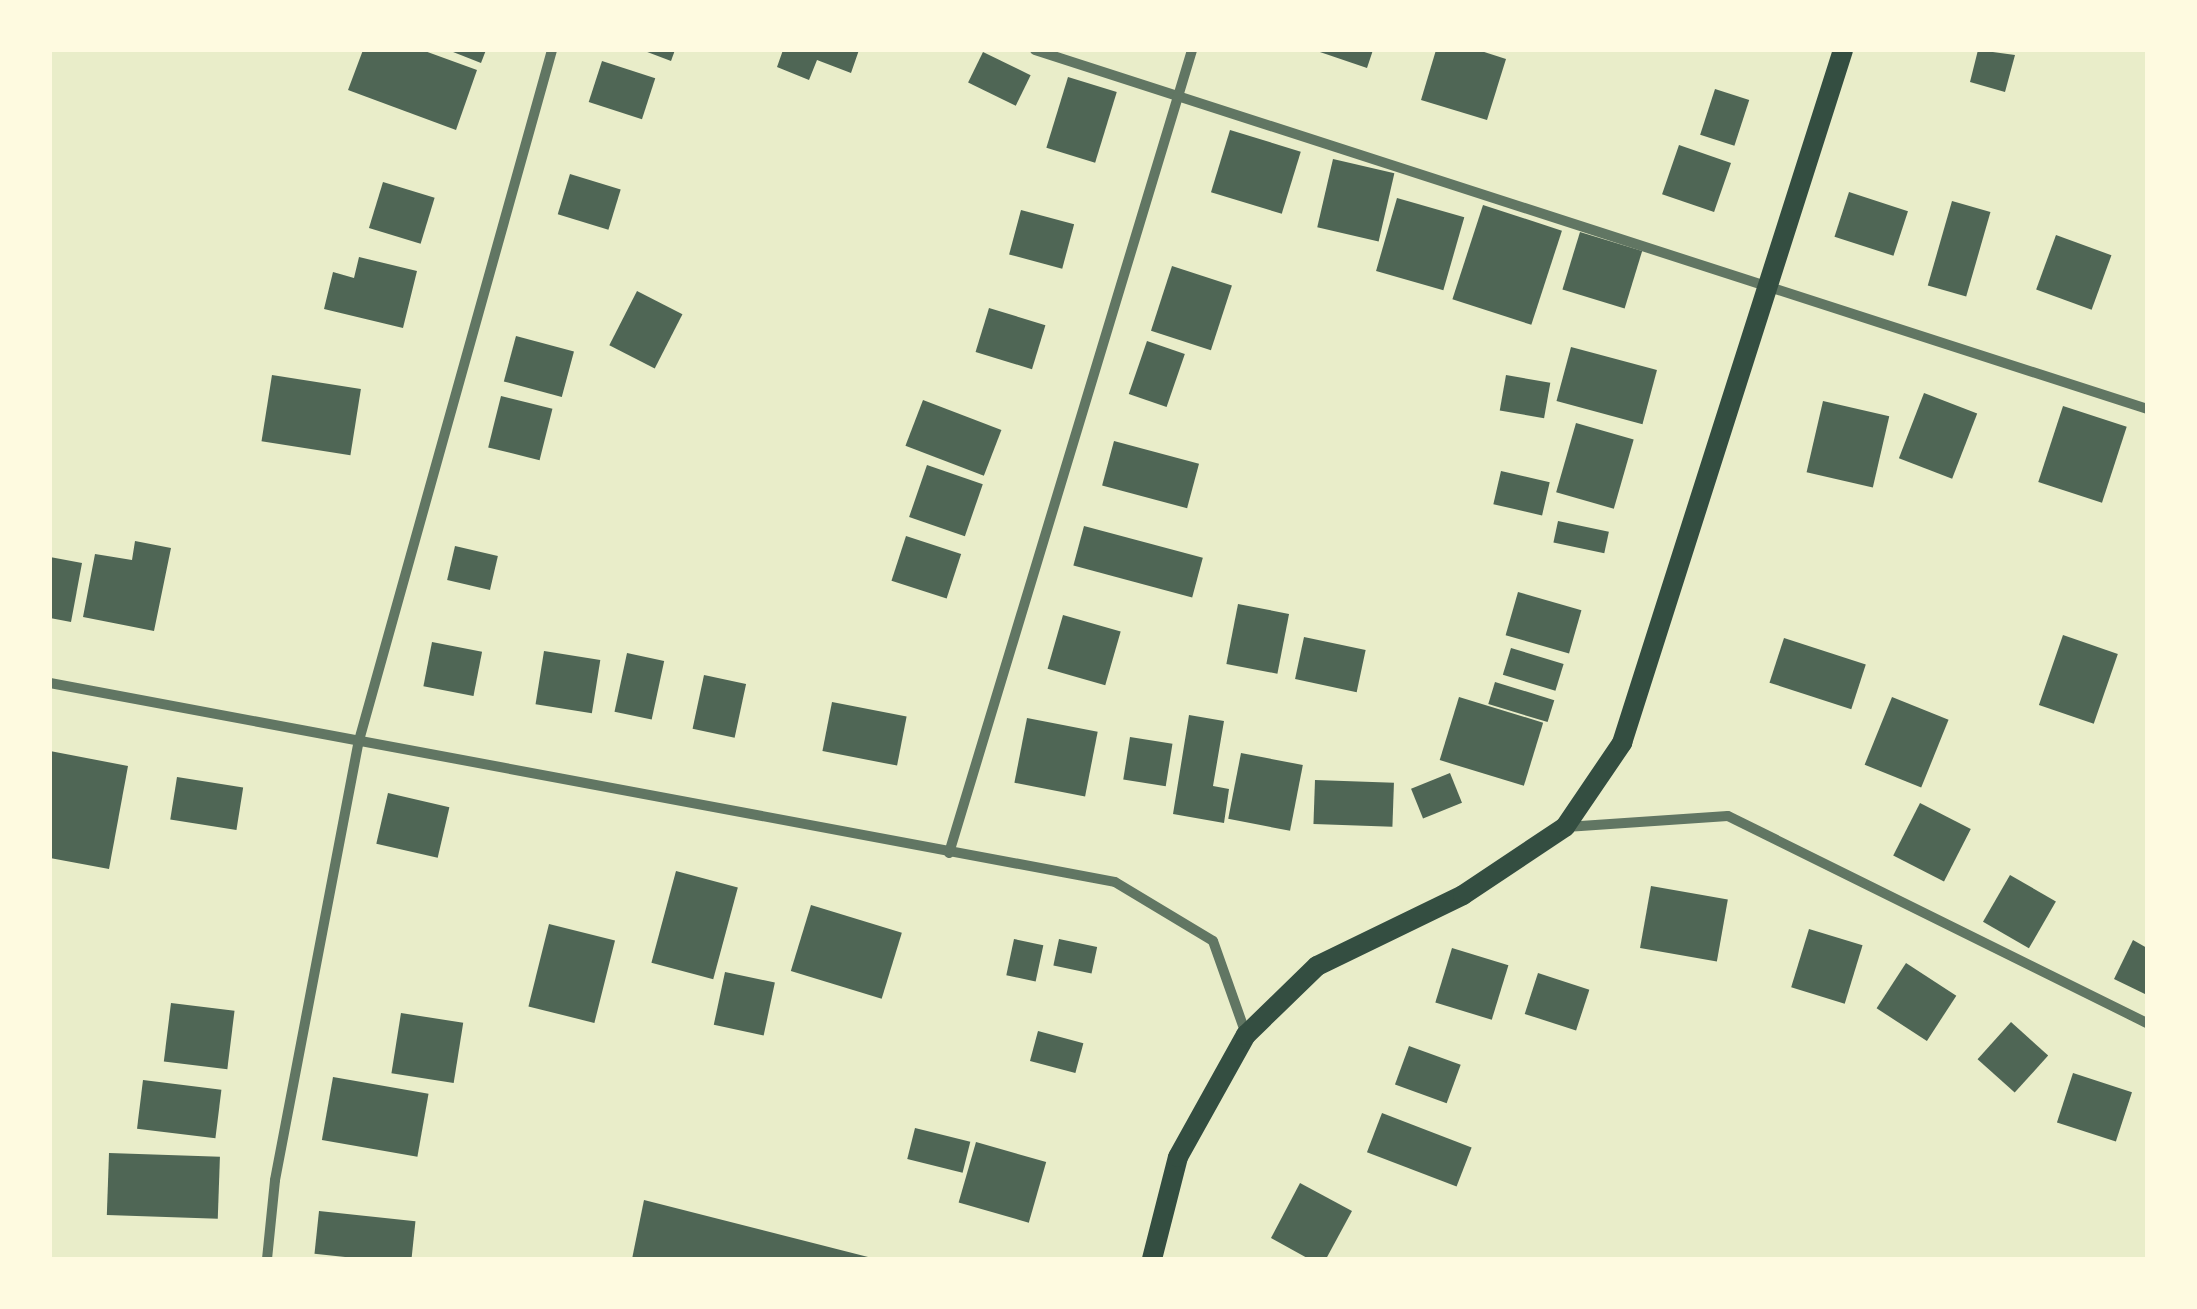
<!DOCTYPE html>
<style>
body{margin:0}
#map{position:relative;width:2197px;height:1309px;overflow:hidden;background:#e9edc9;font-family:"IBM Plex Sans",sans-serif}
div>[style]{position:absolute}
.building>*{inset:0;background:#4f6655;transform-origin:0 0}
.minor>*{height:10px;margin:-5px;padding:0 5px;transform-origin:5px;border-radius:5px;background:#617663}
.secondary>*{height:20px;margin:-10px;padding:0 10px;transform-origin:10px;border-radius:10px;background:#344e41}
span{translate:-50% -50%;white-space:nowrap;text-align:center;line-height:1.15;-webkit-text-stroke:8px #fefae0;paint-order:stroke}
.frame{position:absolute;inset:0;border:52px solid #fefae0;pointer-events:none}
</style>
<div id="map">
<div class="building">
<div style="clip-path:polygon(363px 50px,422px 50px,477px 70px,456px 130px,348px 90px)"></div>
<div style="clip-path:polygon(448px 50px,486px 50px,481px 63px)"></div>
<div style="clip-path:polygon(642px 50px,675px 50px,671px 61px)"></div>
<div style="clip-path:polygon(783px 50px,859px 50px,851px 73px,817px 60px,809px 80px,777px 67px)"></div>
<div style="clip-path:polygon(1314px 50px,1373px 50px,1367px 68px)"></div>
<div style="clip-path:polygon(1436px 50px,1478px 50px,1506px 59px,1487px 120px,1421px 100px)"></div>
<div style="clip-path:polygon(1978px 50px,2015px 55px,2005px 92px,1970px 82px)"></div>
<div style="left:983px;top:52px;width:53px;height:34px;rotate:26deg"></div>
<div style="left:602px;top:61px;width:56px;height:43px;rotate:18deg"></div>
<div style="left:1068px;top:77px;width:51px;height:74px;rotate:17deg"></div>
<div style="left:1715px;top:89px;width:36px;height:48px;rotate:18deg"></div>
<div style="left:1230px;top:130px;width:74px;height:65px;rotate:17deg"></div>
<div style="left:1679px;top:145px;width:55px;height:52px;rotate:19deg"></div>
<div style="left:1333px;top:159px;width:63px;height:70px;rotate:13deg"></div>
<div style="left:570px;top:174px;width:53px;height:42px;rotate:17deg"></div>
<div style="left:383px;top:182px;width:54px;height:48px;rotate:17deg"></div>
<div style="left:1849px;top:192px;width:62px;height:47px;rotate:18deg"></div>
<div style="left:1397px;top:198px;width:70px;height:76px;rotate:16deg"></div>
<div style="left:1952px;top:201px;width:40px;height:88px;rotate:16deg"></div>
<div style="left:1483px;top:205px;width:83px;height:99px;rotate:18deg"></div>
<div style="left:1021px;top:210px;width:55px;height:46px;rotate:15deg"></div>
<div style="left:1580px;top:232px;width:65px;height:60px;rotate:17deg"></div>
<div style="left:2056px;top:235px;width:59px;height:58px;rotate:20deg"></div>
<div style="clip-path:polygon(359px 257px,417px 271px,403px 328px,324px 309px,333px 272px,354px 278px)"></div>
<div style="left:1172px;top:266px;width:63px;height:68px;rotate:18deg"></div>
<div style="left:637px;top:291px;width:51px;height:61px;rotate:27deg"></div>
<div style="left:989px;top:308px;width:59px;height:46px;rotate:17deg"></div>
<div style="left:516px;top:336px;width:60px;height:47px;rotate:15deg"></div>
<div style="left:1147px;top:341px;width:40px;height:56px;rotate:19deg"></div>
<div style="left:1571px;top:347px;width:89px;height:56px;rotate:15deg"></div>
<div style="left:272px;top:375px;width:90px;height:67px;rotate:9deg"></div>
<div style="left:1506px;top:375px;width:45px;height:36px;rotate:10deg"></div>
<div style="left:1924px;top:393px;width:57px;height:70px;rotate:21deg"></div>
<div style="left:501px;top:396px;width:53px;height:53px;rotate:14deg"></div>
<div style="left:923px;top:400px;width:84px;height:49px;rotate:21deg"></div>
<div style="left:1823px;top:401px;width:68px;height:73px;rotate:13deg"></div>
<div style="left:2063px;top:406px;width:67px;height:80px;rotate:18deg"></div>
<div style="left:1576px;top:423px;width:60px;height:72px;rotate:16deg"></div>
<div style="left:1114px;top:441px;width:88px;height:46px;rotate:15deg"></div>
<div style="left:927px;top:465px;width:59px;height:55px;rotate:19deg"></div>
<div style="left:1501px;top:471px;width:50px;height:34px;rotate:13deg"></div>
<div style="left:1558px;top:521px;width:52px;height:22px;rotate:12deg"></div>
<div style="left:1084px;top:526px;width:123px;height:41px;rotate:15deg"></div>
<div style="left:906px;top:536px;width:58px;height:47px;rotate:18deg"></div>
<div style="clip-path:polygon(135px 541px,171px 548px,154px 631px,83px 617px,95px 554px,132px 560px)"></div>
<div style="left:455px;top:546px;width:44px;height:35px;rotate:13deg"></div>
<div style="clip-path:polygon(50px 557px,82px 563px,71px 622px,50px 618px)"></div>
<div style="left:1518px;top:592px;width:66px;height:45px;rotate:16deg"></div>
<div style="left:1238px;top:604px;width:52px;height:61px;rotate:11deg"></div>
<div style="left:1063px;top:615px;width:60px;height:56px;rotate:16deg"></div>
<div style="left:2063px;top:635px;width:58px;height:74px;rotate:19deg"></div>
<div style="left:1304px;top:637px;width:63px;height:43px;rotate:12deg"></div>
<div style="left:1784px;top:638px;width:86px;height:47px;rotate:18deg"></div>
<div style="left:432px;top:642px;width:51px;height:45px;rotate:11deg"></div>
<div style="left:1511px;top:648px;width:55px;height:28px;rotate:17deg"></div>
<div style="left:544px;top:651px;width:57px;height:54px;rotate:9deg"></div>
<div style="left:627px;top:653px;width:38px;height:60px;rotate:12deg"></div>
<div style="left:704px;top:675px;width:43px;height:55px;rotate:12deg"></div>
<div style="left:1495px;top:682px;width:62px;height:23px;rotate:17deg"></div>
<div style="left:1459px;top:697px;width:88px;height:66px;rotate:17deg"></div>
<div style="left:1892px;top:697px;width:61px;height:73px;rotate:22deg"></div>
<div style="left:832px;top:702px;width:76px;height:50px;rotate:11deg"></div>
<div style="clip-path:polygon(1189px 715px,1224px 721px,1213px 786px,1229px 789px,1224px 823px,1173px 814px)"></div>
<div style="left:1027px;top:718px;width:72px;height:66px;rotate:11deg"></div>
<div style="left:1130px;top:737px;width:43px;height:43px;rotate:9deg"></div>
<div style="clip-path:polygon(50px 751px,128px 766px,109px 869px,50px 858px)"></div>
<div style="left:1241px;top:753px;width:63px;height:67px;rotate:11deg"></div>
<div style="left:1450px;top:773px;width:32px;height:42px;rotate:68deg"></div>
<div style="left:177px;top:777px;width:67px;height:43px;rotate:9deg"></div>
<div style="left:1315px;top:780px;width:79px;height:44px;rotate:2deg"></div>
<div style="left:388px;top:793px;width:63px;height:52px;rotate:13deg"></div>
<div style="left:1920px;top:803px;width:57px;height:59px;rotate:27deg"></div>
<div style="left:676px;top:871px;width:64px;height:95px;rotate:15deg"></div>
<div style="left:2010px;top:875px;width:53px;height:54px;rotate:30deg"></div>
<div style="left:1651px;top:886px;width:78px;height:63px;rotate:10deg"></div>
<div style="left:811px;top:905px;width:95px;height:69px;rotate:17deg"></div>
<div style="left:549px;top:924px;width:68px;height:85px;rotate:14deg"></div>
<div style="left:1809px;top:929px;width:56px;height:61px;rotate:17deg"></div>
<div style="left:1014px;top:939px;width:30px;height:37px;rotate:12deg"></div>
<div style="left:1059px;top:939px;width:39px;height:27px;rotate:12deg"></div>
<div style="clip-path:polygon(2133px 940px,2147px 948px,2147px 995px,2114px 979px)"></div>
<div style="left:1452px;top:948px;width:59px;height:57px;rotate:17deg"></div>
<div style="left:1906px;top:963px;width:60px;height:54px;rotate:33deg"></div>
<div style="left:725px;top:972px;width:51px;height:54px;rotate:12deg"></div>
<div style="left:1538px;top:973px;width:54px;height:43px;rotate:18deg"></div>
<div style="left:171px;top:1003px;width:64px;height:59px;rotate:7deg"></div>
<div style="left:401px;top:1013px;width:63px;height:61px;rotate:9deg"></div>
<div style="left:2011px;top:1022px;width:50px;height:50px;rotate:42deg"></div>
<div style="left:1038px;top:1031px;width:47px;height:31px;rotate:15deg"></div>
<div style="left:1409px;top:1046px;width:55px;height:41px;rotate:20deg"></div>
<div style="left:2073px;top:1073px;width:62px;height:52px;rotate:18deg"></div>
<div style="left:333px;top:1077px;width:97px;height:64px;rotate:10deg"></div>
<div style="left:143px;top:1080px;width:79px;height:49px;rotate:7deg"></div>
<div style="left:1382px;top:1113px;width:96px;height:42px;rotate:21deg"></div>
<div style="left:915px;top:1128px;width:57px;height:32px;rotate:14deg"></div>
<div style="left:976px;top:1142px;width:73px;height:63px;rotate:16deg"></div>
<div style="left:109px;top:1153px;width:111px;height:62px;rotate:2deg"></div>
<div style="clip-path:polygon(1300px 1183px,1352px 1211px,1326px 1259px,1309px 1259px,1271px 1238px)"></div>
<div style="clip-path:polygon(644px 1200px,872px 1258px,872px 1259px,632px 1259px)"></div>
<div style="left:319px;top:1211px;width:97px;height:43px;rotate:6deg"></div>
</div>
<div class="minor">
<div style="left:1035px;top:50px;width:1169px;rotate:17.89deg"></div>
<div style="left:50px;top:683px;width:1083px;rotate:10.58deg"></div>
<div style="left:1115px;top:882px;width:114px;rotate:31deg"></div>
<div style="left:1213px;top:941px;width:99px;rotate:70.5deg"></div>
<div style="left:1566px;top:827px;width:162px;rotate:-3.9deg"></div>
<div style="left:1728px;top:816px;width:467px;rotate:26.3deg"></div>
<div style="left:949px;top:853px;width:839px;rotate:-73.16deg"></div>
<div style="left:267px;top:1259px;width:79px;rotate:-84.2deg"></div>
<div style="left:275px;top:1180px;width:444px;rotate:-79.2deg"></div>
<div style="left:358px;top:744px;width:721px;rotate:-74.38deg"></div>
</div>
<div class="secondary">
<div style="left:1152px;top:1259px;width:105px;rotate:-75.7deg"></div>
<div style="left:1178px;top:1157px;width:140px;rotate:-60.9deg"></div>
<div style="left:1246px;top:1035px;width:99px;rotate:-44.2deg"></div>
<div style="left:1317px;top:966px;width:162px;rotate:-25.9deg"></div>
<div style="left:1463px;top:895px;width:123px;rotate:-33.7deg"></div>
<div style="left:1565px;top:827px;width:102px;rotate:-55.8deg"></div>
<div style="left:1622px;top:743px;width:727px;rotate:-72.31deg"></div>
</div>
<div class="frame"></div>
</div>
